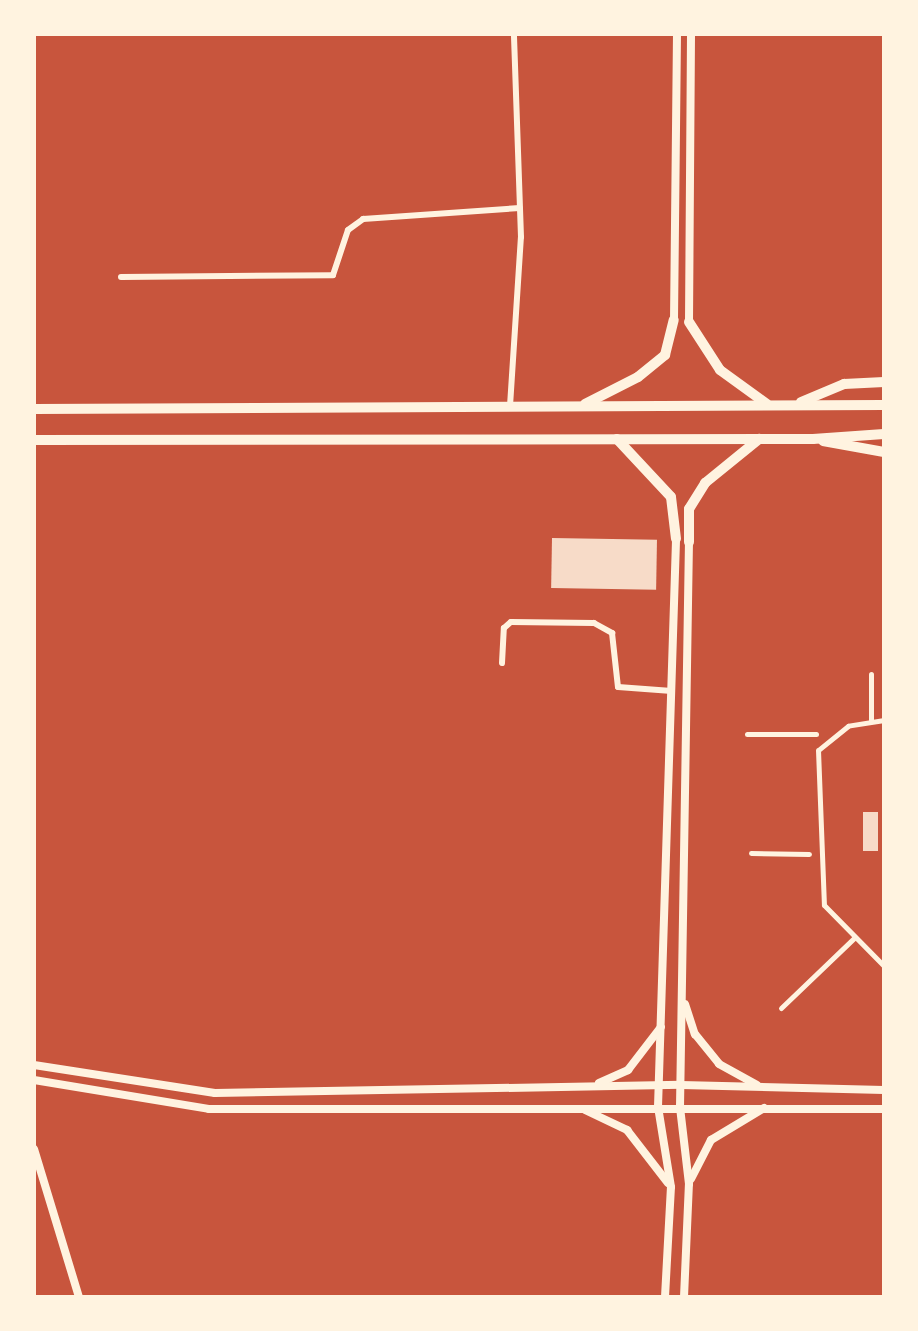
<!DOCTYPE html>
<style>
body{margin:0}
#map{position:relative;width:918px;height:1331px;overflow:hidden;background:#c8553d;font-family:"Playfair Display",serif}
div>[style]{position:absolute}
.building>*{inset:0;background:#f7dbc8;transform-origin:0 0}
.pedestrian>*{height:5px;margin:-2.5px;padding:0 2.5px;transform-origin:2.5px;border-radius:2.5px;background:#fff3e0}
.minor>*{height:6px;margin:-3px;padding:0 3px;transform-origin:3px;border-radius:3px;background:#fff3e0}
.tertiary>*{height:8px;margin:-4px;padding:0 4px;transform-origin:4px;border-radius:4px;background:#fff3e0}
.primary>*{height:10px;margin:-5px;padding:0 5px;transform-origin:5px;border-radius:5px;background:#fff3e0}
span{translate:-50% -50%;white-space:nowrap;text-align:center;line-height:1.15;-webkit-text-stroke:6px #fff3e0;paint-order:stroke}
.frame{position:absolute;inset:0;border:36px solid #fff3e0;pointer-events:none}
</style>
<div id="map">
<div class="building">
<div style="left:552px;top:538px;width:105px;height:50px;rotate:1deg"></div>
<div style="left:863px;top:812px;width:15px;height:39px"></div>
</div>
<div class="pedestrian">
<div style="left:871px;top:674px;width:47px;rotate:90deg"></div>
<div style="left:884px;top:720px;width:36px;rotate:171deg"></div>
<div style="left:848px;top:726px;width:38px;rotate:141deg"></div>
<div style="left:818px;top:750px;width:155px;rotate:87.8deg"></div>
<div style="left:824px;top:905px;width:86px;rotate:45.5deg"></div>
<div style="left:747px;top:734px;width:69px"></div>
<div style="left:751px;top:853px;width:58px;rotate:1deg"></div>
<div style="left:781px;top:1008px;width:101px;rotate:-43.8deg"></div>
</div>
<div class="minor">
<div style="left:121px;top:277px;width:212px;rotate:-0.5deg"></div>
<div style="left:333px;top:275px;width:47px;rotate:-71.6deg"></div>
<div style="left:348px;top:230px;width:19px;rotate:-36deg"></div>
<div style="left:363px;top:219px;width:157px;rotate:-4deg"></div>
<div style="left:510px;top:406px;width:169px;rotate:-86.3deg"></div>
<div style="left:521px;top:237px;width:203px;rotate:-92deg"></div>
<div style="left:502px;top:663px;width:35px;rotate:-87deg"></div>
<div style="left:504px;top:628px;width:9px;rotate:-41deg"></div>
<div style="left:511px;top:622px;width:83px;rotate:0.7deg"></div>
<div style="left:594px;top:623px;width:21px;rotate:29deg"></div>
<div style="left:612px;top:633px;width:54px;rotate:83.7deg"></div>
<div style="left:618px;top:687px;width:54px;rotate:4.2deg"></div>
</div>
<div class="tertiary">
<div style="left:674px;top:320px;width:286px;rotate:-89.4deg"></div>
<div style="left:689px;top:322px;width:288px;rotate:-89.6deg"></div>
<div style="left:685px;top:1004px;width:32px;rotate:72deg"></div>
<div style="left:695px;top:1034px;width:38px;rotate:51deg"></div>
<div style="left:719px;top:1064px;width:43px;rotate:28.9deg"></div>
<div style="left:34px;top:1065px;width:183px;rotate:8.8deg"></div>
<div style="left:215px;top:1093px;width:466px;rotate:-1deg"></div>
<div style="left:681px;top:1085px;width:203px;rotate:1.4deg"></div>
<div style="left:34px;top:1080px;width:177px;rotate:9.4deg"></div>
<div style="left:209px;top:1109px;width:675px"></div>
<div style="left:599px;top:1083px;width:32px;rotate:-24deg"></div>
<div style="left:628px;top:1070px;width:54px;rotate:-52.5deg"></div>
<div style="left:585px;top:1110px;width:47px;rotate:25.5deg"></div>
<div style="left:627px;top:1130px;width:67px;rotate:52.3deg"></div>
<div style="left:34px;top:1149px;width:155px;rotate:73.1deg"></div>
<div style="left:691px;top:1179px;width:44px;rotate:-62.9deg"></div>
<div style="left:711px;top:1140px;width:62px;rotate:-31.1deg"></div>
<div style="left:665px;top:1297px;width:110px;rotate:-86.9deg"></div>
<div style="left:671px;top:1187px;width:81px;rotate:-99.2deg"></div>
<div style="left:658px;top:1107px;width:568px;rotate:-88.18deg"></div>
<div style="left:684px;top:1297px;width:113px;rotate:-87.5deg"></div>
<div style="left:689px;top:1184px;width:78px;rotate:-96.7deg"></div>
<div style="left:680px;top:1107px;width:565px;rotate:-89.09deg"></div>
</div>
<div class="primary">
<div style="left:689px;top:322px;width:57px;rotate:57.1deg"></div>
<div style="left:720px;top:370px;width:58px;rotate:35.9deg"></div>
<div style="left:801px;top:402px;width:47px;rotate:-22.7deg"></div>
<div style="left:844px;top:384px;width:40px;rotate:-2.9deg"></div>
<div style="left:585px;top:404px;width:59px;rotate:-27deg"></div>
<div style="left:638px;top:377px;width:35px;rotate:-39deg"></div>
<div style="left:665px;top:355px;width:36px;rotate:-76deg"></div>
<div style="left:34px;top:409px;width:850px;rotate:-0.27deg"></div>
<div style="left:617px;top:439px;width:79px;rotate:47deg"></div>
<div style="left:671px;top:497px;width:42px;rotate:83.2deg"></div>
<div style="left:34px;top:440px;width:779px;rotate:-0.07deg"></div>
<div style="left:813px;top:439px;width:71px;rotate:-4deg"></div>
<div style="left:823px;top:441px;width:62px;rotate:10.2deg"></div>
<div style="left:689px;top:542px;width:33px;rotate:-90deg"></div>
<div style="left:689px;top:509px;width:31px;rotate:-58deg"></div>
<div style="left:705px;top:483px;width:70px;rotate:-39.2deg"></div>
</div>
<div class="frame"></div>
</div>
